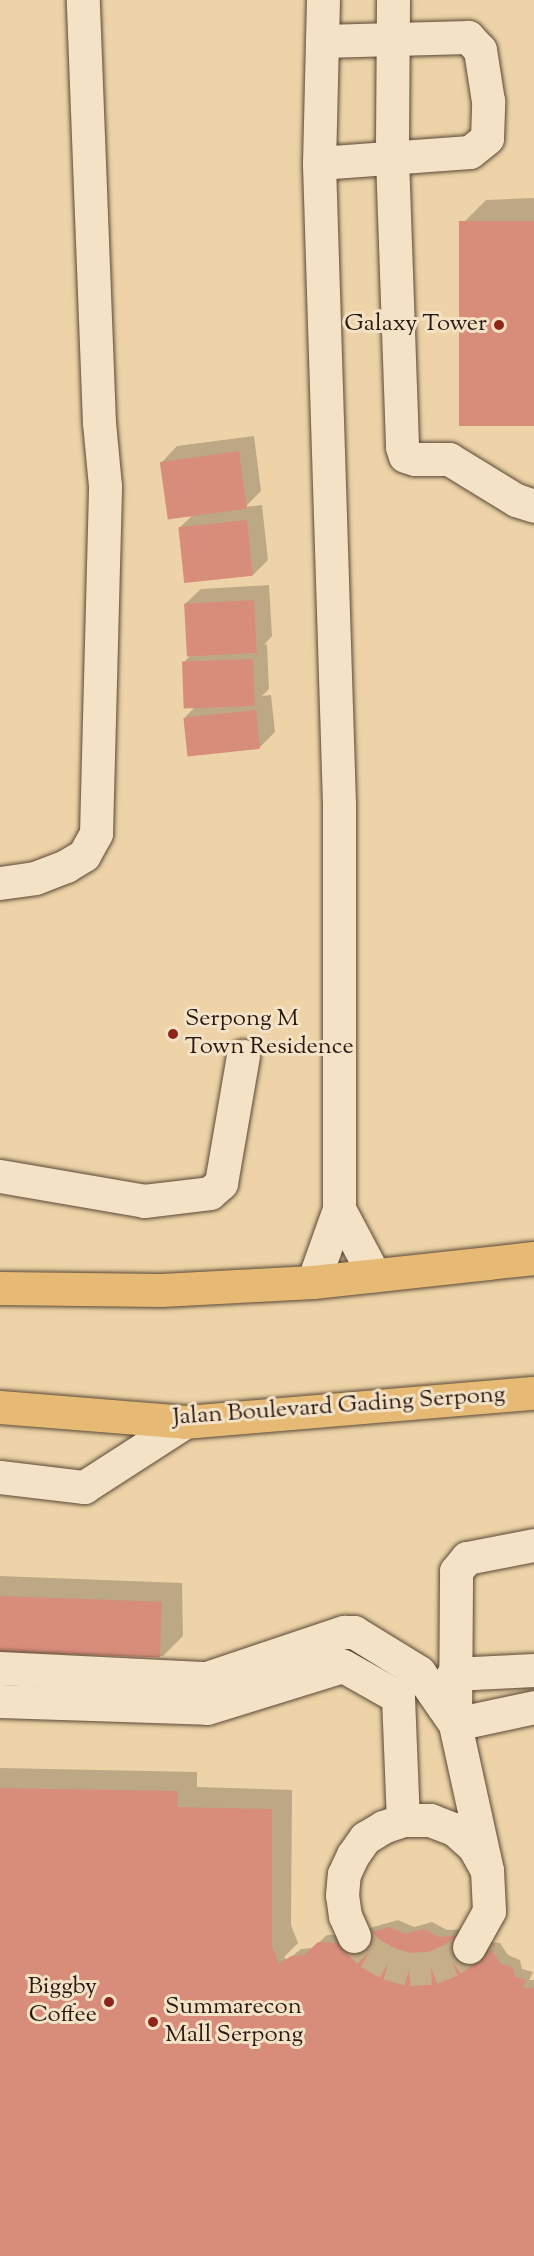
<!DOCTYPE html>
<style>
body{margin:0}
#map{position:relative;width:534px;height:2256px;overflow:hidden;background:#edd3a7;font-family:"Sorts Mill Goudy",serif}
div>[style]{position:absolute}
.shadow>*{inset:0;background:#0003}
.building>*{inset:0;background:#d88d7a;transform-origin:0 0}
.minor-tunnel>*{height:33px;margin-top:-16.5px;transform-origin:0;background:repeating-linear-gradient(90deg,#c6ae89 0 33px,transparent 0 49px)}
.roads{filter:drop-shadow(0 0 2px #5a4836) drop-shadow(0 0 2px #5a4836)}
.minor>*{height:33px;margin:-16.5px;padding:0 16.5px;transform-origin:16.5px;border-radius:16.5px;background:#f3e2c6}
.major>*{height:33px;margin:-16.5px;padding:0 16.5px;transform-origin:16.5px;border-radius:16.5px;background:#e6ba74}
.dots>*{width:16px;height:16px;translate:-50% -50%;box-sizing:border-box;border:3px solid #f3e2c6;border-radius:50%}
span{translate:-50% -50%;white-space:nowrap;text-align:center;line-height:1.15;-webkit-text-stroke:6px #f3e2c6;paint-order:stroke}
.poi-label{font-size:24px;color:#291911}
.right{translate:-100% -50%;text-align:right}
.left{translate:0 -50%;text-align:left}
.street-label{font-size:24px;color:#291911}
</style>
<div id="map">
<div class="shadow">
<div style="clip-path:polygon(534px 198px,534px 425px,461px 225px,486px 200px)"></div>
<div style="clip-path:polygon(254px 436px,261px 491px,245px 507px,262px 505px,268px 560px,253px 575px,179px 528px,195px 513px,162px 462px,177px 446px)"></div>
<div style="clip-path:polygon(269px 585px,272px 636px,264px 645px,267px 644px,269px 689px,262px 696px,271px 695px,275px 732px,260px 747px,185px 717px,195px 707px,183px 663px,191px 655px,185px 604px,201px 589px)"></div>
<div style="clip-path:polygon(0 1576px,182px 1583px,183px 1636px,163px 1656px,0 1650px)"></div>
<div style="clip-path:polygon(0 1768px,197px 1772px,197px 1787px,292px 1790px,291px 1925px,298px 1943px,284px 1957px,287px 1960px,301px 1949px,313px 1948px,327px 1935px,345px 1935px,398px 1920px,414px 1927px,432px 1922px,447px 1930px,466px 1929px,477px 1940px,500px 1943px,508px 1955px,520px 1960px,522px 1969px,533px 1972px,529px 1980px,534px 1980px,534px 2256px,0 2256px)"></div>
</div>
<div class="building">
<div style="left:534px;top:221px;width:205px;height:75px;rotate:90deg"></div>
<div style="left:239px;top:451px;width:58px;height:80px;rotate:82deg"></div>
<div style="left:247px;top:520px;width:56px;height:69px;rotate:84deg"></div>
<div style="left:254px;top:600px;width:53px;height:70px;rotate:87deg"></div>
<div style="left:253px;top:659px;width:47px;height:71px;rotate:88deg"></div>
<div style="left:256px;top:710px;width:39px;height:73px;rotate:84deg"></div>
<div style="left:0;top:1596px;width:162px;height:56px;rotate:2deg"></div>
<div style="clip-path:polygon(0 1788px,178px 1791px,177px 1807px,272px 1809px,272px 1946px,279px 1964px,291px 1956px,304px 1955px,318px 1942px,336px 1943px,389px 1927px,405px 1934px,424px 1929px,438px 1937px,457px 1936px,469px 1947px,492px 1951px,500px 1963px,513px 1968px,515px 1977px,526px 1980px,523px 1988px,534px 1988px,534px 2256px,0 2256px)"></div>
</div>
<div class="minor-tunnel">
<div style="left:354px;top:1936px;width:22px;rotate:47deg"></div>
<div style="left:369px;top:1952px;width:22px;rotate:30deg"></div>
<div style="left:388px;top:1963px;width:22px;rotate:16deg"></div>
<div style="left:409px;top:1969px;width:22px;rotate:-3deg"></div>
<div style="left:431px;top:1968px;width:22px;rotate:-22deg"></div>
<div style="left:451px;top:1960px;width:22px;rotate:-36deg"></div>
</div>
<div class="roads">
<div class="minor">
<div style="left:393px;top:0;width:158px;rotate:90.4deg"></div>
<div style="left:392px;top:158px;width:289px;rotate:88deg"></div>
<div style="left:402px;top:447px;width:9px;rotate:72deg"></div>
<div style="left:405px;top:456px;width:10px;rotate:17deg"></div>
<div style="left:415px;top:459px;width:34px"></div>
<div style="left:449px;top:459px;width:79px;rotate:31.5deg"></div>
<div style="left:516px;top:500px;width:19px;rotate:18deg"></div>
<div style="left:319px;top:163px;width:151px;rotate:-4.2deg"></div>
<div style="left:470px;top:152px;width:22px;rotate:-39deg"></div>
<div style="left:487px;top:138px;width:37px;rotate:-88deg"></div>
<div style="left:488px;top:101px;width:52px;rotate:-98.9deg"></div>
<div style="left:480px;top:50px;width:18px;rotate:-133deg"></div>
<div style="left:468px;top:37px;width:146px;rotate:178.4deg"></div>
<div style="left:0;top:883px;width:35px;rotate:-8deg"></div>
<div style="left:35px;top:878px;width:33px;rotate:-21deg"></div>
<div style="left:66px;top:866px;width:21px;rotate:-31deg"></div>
<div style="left:84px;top:855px;width:25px;rotate:-61deg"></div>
<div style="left:96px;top:833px;width:347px;rotate:-88.5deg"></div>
<div style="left:105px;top:486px;width:63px;rotate:-95.4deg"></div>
<div style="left:99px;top:423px;width:423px;rotate:-92.2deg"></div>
<div style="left:0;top:1176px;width:146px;rotate:9.8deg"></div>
<div style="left:144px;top:1201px;width:66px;rotate:-6.9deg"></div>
<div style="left:210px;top:1193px;width:15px;rotate:-42deg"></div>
<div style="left:221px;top:1183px;width:129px;rotate:-80.2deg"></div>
<div style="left:339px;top:1209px;width:75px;rotate:62.1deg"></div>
<div style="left:313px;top:1282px;width:77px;rotate:-70.4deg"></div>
<div style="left:339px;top:1209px;width:405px;rotate:-90deg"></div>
<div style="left:339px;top:804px;width:641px;rotate:-91.79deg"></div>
<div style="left:319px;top:163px;width:163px;rotate:-88.6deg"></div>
<div style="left:0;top:1477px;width:85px;rotate:6.8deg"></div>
<div style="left:84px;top:1487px;width:120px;rotate:-32.8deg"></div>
<div style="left:0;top:1668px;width:207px;rotate:2.8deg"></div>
<div style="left:207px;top:1678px;width:145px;rotate:-18.6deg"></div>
<div style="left:344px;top:1632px;width:10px"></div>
<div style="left:354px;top:1632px;width:76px;rotate:31.6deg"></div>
<div style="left:419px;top:1672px;width:63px;rotate:55.3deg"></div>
<div style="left:455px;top:1724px;width:81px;rotate:-12.1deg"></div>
<div style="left:453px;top:1674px;width:81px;rotate:-2.8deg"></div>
<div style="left:0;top:1701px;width:207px;rotate:1.9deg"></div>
<div style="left:207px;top:1708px;width:142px;rotate:-17.2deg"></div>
<div style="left:343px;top:1666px;width:63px;rotate:29.4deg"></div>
<div style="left:398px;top:1697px;width:123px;rotate:87.7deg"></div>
<div style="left:487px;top:1870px;width:149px;rotate:-102.4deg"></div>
<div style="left:455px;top:1724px;width:153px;rotate:-89.6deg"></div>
<div style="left:456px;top:1571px;width:17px;rotate:-50deg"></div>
<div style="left:467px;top:1558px;width:68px;rotate:-11deg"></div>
<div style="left:354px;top:1936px;width:22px;rotate:-114deg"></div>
<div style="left:345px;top:1916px;width:21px;rotate:-98deg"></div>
<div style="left:342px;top:1895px;width:21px;rotate:-85deg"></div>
<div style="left:344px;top:1874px;width:21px;rotate:-65deg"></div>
<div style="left:353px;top:1855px;width:21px;rotate:-55deg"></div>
<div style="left:365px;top:1838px;width:21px;rotate:-31deg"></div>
<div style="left:383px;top:1827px;width:21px;rotate:-19deg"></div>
<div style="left:403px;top:1820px;width:27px"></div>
<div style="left:430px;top:1820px;width:26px;rotate:21deg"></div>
<div style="left:454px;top:1829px;width:27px;rotate:42deg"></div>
<div style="left:474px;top:1847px;width:26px;rotate:61deg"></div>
<div style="left:487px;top:1870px;width:41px;rotate:87.2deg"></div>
<div style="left:489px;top:1911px;width:41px;rotate:119.1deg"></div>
</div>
<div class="major">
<div style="left:0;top:1288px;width:161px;rotate:0.7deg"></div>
<div style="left:161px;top:1290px;width:152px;rotate:-3deg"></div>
<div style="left:313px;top:1282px;width:222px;rotate:-6.2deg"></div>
<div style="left:0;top:1407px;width:186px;rotate:4.6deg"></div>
<div style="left:185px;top:1422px;width:350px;rotate:-4.8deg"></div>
</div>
</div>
<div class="dots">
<div style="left:499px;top:325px;background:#8f2418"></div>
<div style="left:173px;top:1034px;background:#8f2418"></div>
<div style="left:109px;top:2002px;background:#8f2418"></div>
<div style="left:153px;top:2022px;background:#8f2418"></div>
</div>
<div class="poi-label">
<span class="right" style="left:487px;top:325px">Galaxy Tower</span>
<span class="left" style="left:185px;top:1034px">Serpong M<br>Town Residence</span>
<span class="right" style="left:97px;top:2002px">Biggby<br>Coffee</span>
<span class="left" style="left:165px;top:2022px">Summarecon<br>Mall Serpong</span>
</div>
<div class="street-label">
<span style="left:339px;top:1407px;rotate:-4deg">Jalan Boulevard Gading Serpong</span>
</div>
</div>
